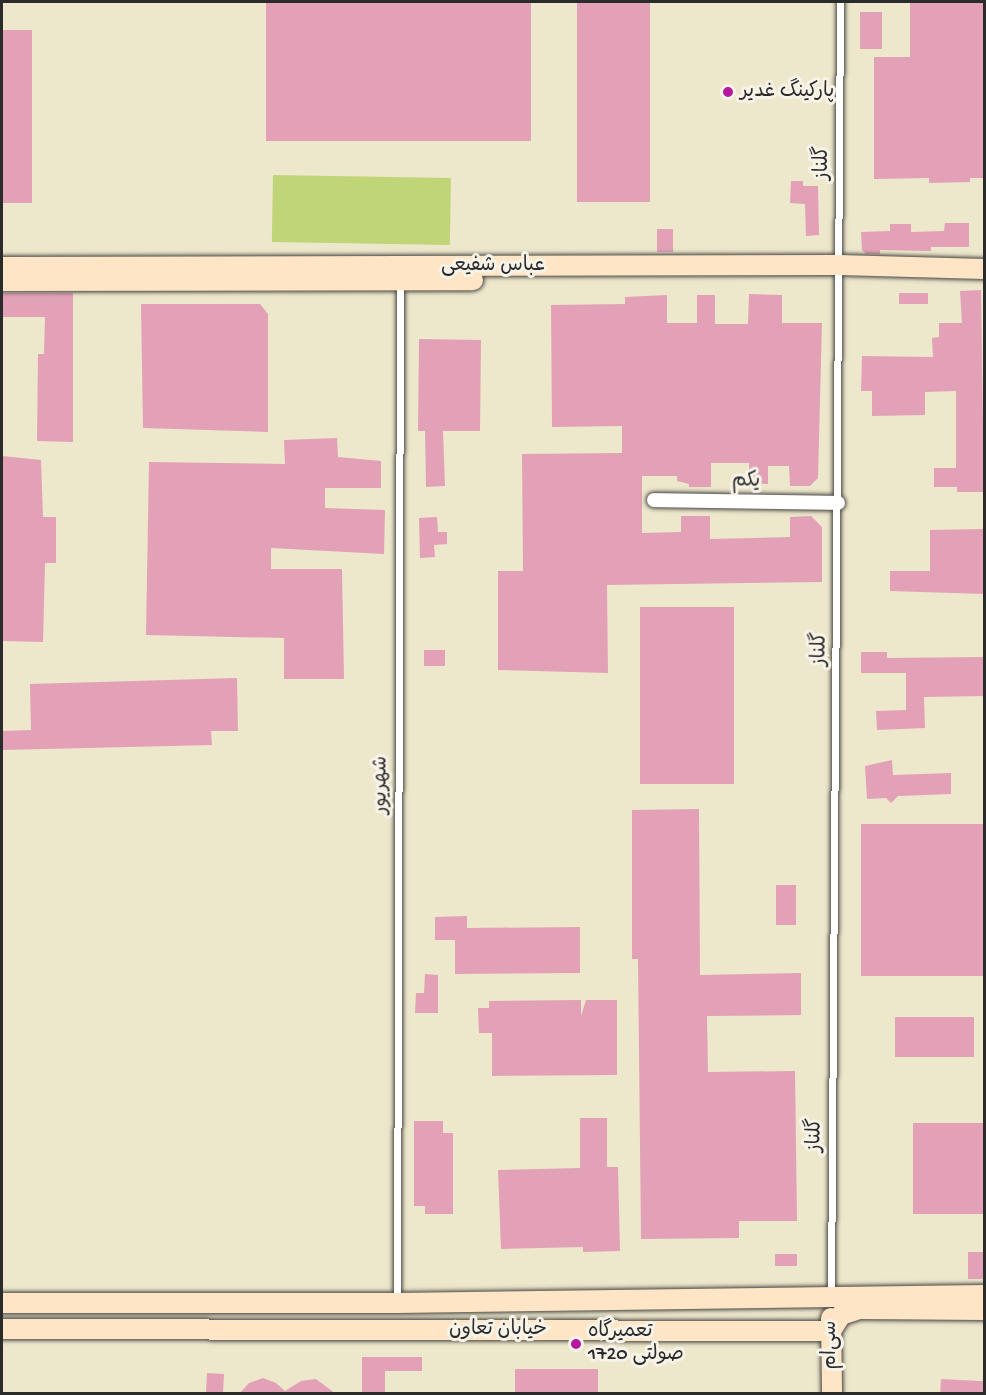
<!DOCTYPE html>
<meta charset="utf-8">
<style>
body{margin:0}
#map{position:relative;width:986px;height:1395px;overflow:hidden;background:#ede7cc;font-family:"Gochi Hand","Playpen Sans Arabic",sans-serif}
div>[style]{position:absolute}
.green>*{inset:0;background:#c0d578;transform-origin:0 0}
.building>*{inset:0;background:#e2a1b7;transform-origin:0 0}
.roads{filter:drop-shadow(0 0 2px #484743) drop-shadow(0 0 2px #484743)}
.lane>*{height:7px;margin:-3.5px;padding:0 3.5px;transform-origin:3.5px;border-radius:3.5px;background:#fff}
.street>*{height:14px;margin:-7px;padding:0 7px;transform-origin:7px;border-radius:7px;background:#fff}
.secondary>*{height:20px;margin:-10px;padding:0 10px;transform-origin:10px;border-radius:10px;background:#fde5c5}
.dots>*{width:16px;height:16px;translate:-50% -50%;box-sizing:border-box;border:3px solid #f7f3e8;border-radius:50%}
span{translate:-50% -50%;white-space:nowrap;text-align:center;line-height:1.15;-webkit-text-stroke:6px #f7f3e8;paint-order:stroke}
.poi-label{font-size:20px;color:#2b2b2b}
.left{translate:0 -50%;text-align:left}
.street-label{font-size:20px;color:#2b2b2b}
.frame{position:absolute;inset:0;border:3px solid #2b2b2b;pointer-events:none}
</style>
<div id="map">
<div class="green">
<div style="left:273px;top:175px;width:178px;height:67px;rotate:1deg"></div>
</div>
<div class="building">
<div style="left:266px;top:2px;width:265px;height:139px"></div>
<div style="left:577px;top:2px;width:73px;height:200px"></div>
<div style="clip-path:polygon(910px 2px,984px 2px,984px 178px,970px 178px,970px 182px,929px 183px,929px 178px,874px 179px,874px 57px,910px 57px)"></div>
<div style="left:860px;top:12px;width:22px;height:37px"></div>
<div style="left:2px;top:30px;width:30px;height:173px"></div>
<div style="clip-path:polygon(791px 181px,803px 181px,803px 186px,818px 186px,819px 235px,806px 236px,805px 204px,790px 203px)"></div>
<div style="clip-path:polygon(945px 223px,969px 223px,969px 247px,931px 247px,931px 251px,880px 250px,880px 254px,866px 254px,862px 250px,861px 232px,890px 231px,890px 224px,911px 224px,911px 232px,944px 231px)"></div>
<div style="left:657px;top:229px;width:16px;height:23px"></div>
<div style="clip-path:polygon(981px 290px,984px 492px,957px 492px,957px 487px,934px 487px,934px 468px,956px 468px,956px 391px,925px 392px,925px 415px,872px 416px,872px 391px,861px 391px,862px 356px,933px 357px,932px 338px,939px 337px,939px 323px,962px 323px,960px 291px)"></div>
<div style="clip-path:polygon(2px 293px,73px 293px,73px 442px,37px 441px,38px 354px,44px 354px,45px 317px,2px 317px)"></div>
<div style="left:928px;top:293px;width:11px;height:29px;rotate:90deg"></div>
<div style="clip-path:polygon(749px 294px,782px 295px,782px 323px,822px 323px,818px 478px,810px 486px,790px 486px,789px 466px,768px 466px,768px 484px,749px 483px,749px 463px,711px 463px,711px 487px,689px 487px,689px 484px,677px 481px,677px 476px,642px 476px,642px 533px,681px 532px,681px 516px,710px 516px,710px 539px,790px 537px,790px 517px,811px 516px,822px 527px,822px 582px,607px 585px,608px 673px,498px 670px,498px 571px,523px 571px,522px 454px,622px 453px,622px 426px,552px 427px,551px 305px,625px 304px,625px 297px,667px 295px,667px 323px,697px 323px,697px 295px,715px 295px,715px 324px,748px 324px)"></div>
<div style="clip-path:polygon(141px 304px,260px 304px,268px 314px,268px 432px,143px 428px)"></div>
<div style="clip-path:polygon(419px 339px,481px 340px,480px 431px,443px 431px,445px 486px,426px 487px,425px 431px,418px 431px)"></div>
<div style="clip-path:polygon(337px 438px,338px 457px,381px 461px,381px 488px,325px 488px,325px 508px,385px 510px,384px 554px,271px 548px,271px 569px,342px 569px,344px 679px,284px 679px,284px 638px,146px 635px,149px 462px,285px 464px,284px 440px)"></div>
<div style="clip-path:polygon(2px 456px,41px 460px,43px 517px,56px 517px,56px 563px,45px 563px,43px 642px,2px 641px)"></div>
<div style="clip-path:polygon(437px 517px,438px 532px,447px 532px,447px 544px,434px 545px,435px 557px,420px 558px,419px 518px)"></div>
<div style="clip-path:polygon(984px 529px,984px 594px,890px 591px,890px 571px,930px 571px,930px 530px)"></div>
<div style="left:640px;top:607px;width:94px;height:177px"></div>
<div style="left:424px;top:650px;width:21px;height:16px"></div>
<div style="clip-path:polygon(861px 652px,887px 652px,887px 658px,984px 657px,984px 696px,924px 697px,925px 728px,877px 730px,876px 711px,906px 710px,906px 673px,861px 673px)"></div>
<div style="clip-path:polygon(237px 678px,238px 731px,211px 731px,212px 745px,2px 750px,2px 731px,31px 730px,30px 684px)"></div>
<div style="clip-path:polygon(892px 760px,893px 775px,951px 773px,951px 794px,898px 796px,891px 803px,886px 798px,867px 799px,865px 766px)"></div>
<div style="clip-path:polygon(699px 809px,700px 975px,801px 973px,801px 1015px,707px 1016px,708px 1072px,795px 1071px,797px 1221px,739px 1221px,739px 1238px,641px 1239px,638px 959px,632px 959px,632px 810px)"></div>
<div style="left:984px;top:824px;width:152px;height:123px;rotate:90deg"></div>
<div style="left:776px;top:885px;width:20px;height:40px"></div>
<div style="clip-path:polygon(467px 916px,467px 928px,580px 927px,580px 973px,455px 974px,455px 940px,435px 940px,435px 917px)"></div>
<div style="clip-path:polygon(425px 974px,438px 975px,438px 1013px,415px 1013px,416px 993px,424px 993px)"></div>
<div style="clip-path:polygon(581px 1000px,581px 1016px,586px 1000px,617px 1000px,617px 1075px,492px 1076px,492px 1033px,479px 1033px,478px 1008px,489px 1008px,489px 1001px)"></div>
<div style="left:895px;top:1017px;width:79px;height:40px"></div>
<div style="clip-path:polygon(580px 1118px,607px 1118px,607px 1167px,618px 1167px,620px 1251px,583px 1252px,583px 1247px,501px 1249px,498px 1170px,580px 1168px)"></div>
<div style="clip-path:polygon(414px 1121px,443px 1121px,443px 1133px,453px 1133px,453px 1214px,425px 1214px,425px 1206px,414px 1206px)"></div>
<div style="left:913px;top:1123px;width:71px;height:91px"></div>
<div style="left:984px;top:1252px;width:27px;height:16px;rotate:90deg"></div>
<div style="left:797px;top:1254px;width:12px;height:22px;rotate:90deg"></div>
<div style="clip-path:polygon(362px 1357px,422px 1357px,422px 1371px,385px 1371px,385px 1394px,362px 1394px)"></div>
<div style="left:598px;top:1369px;width:25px;height:83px;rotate:90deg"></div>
<div style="left:207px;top:1373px;width:17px;height:21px;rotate:3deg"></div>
<div style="clip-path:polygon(263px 1378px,276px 1383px,285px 1391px,301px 1381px,316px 1379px,336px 1394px,239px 1394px,249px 1383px)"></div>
<div style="left:941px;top:1379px;width:43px;height:15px;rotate:3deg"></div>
</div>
<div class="roads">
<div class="lane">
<div style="left:831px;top:1295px;width:1293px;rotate:-89.6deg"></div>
<div style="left:397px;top:1302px;width:1021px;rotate:-89.83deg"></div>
</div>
<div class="street">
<div style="left:654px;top:500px;width:184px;rotate:0.9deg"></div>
</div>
<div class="secondary">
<div style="left:2px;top:267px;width:837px;rotate:-0.14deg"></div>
<div style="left:839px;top:265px;width:145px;rotate:1.6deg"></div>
<div style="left:2px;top:281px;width:471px;rotate:-0.1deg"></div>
<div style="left:2px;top:1303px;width:395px"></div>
<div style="left:397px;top:1303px;width:587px;rotate:-0.78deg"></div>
<div style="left:831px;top:1318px;width:76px;rotate:89.2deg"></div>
<div style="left:2px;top:1329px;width:829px;rotate:0.14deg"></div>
<div style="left:831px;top:1331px;width:19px;rotate:-58deg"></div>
<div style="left:841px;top:1315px;width:20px;rotate:-18deg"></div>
<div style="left:860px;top:1309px;width:124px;rotate:0.5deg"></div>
</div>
</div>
<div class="dots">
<div style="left:728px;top:92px;background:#b5179e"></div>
<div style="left:576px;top:1344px;background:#b5179e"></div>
</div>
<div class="poi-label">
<span class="left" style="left:740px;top:92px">پارکینگ غدیر</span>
<span class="left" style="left:588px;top:1344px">تعمیرگاه<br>1720 صولتی</span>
</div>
<div class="street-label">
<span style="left:823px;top:163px;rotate:-90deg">گلناز</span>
<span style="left:493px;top:266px">عباس شفیعی</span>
<span style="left:746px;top:482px;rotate:1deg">یکم</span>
<span style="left:821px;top:649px;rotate:-89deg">گلناز</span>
<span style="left:382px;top:785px;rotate:-90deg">شهریور</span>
<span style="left:816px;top:1135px;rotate:-89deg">گلناز</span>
<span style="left:498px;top:1330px">خیابان تعاون</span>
<span style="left:831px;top:1345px;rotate:-90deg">سی‌ام</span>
</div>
<div class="frame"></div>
</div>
